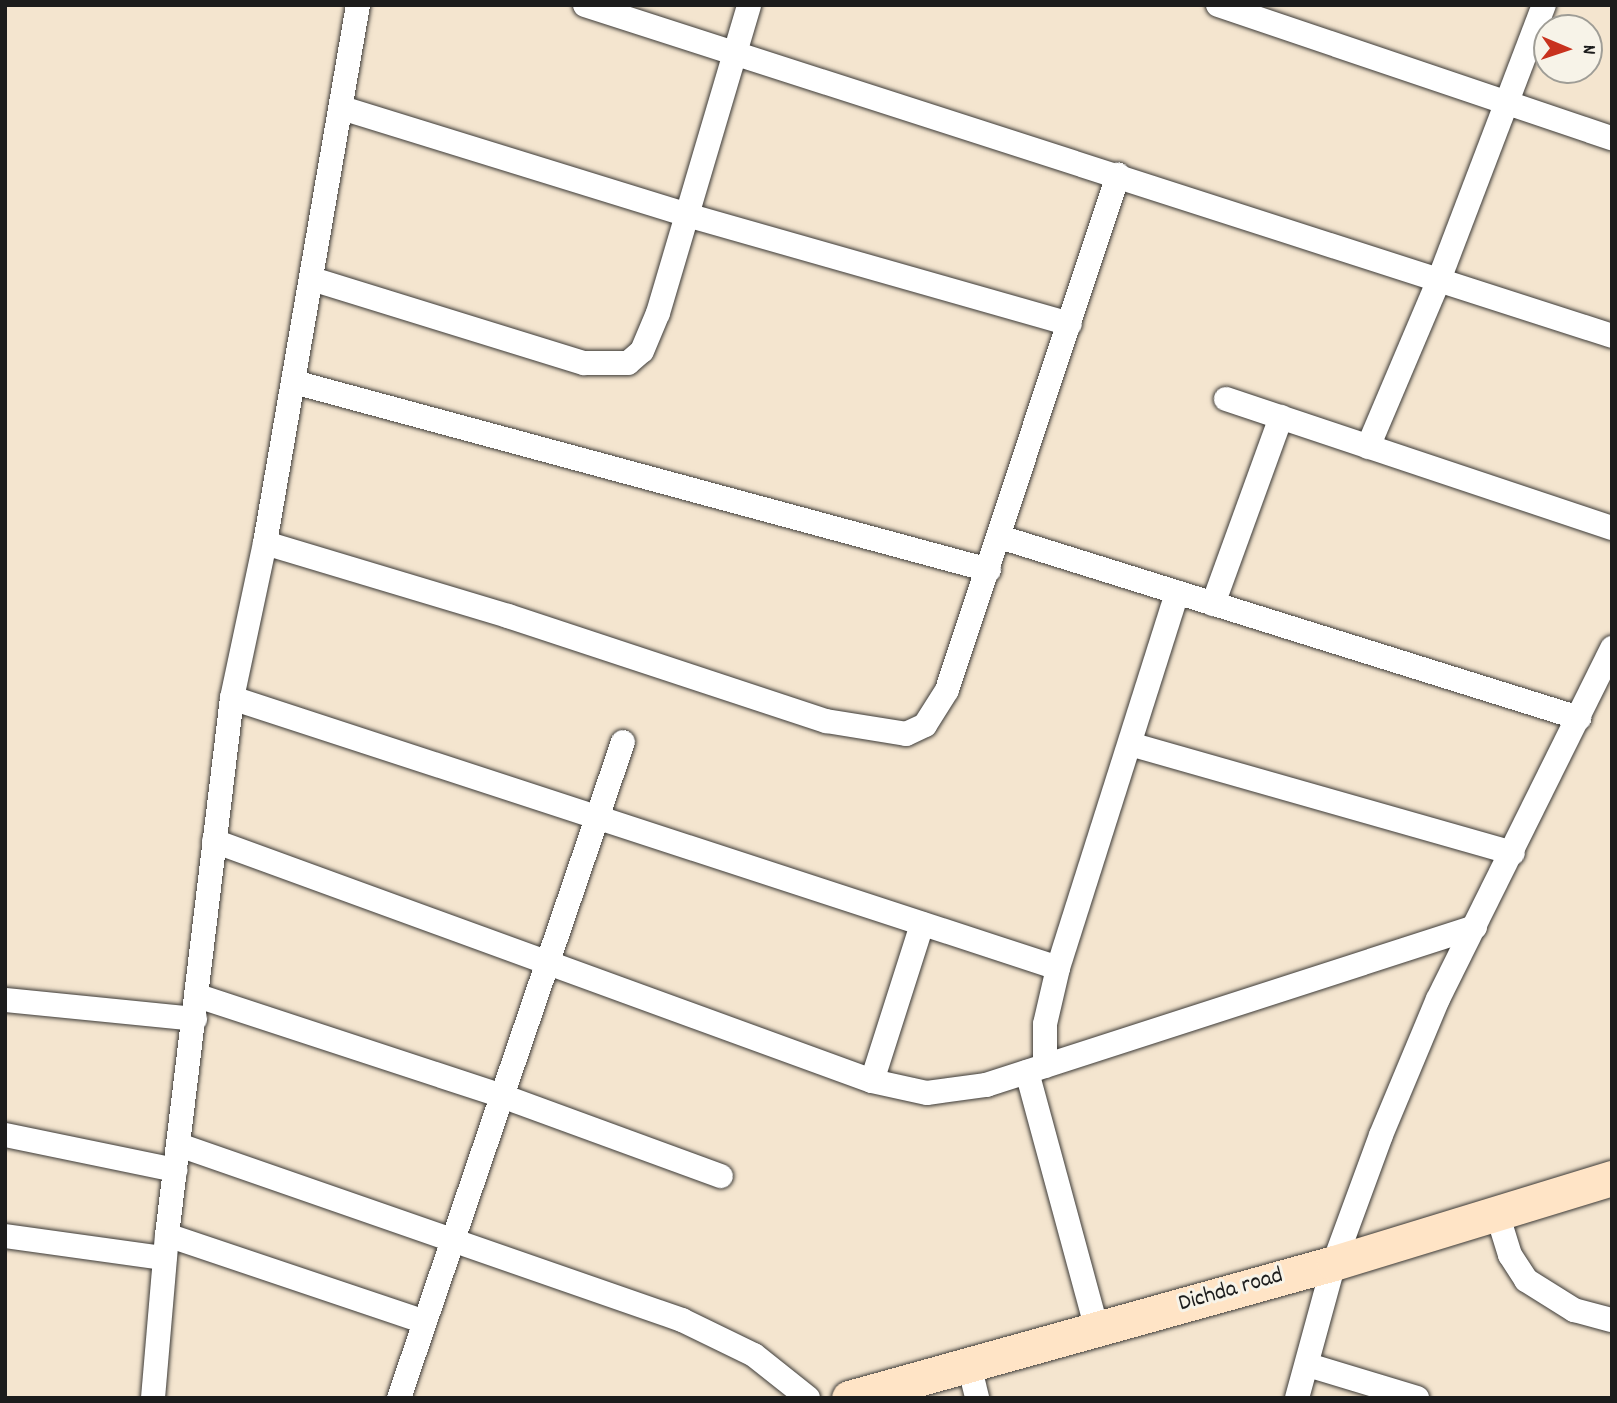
<!DOCTYPE html>
<style>
body{margin:0}
#map{position:relative;width:1617px;height:1403px;overflow:hidden;background:#f4e5cf;font-family:Dekko,sans-serif}
div>[style]{position:absolute}
.roads{filter:drop-shadow(0 0 2px #3c3a37) drop-shadow(0 0 2px #3c3a37)}
.minor>*{height:24px;margin:-12px;padding:0 12px;transform-origin:12px;border-radius:12px;background:#fff}
.secondary>*{height:35px;margin:-17.5px;padding:0 17.5px;transform-origin:17.5px;border-radius:17.5px;background:#ffe4c6}
span{translate:-50% -50%;white-space:nowrap;text-align:center;line-height:1.15;-webkit-text-stroke:6px #f7f3e8;paint-order:stroke}
.street-label{font-size:24px;color:#1c1c1c}
.frame{position:absolute;inset:0;border:7px solid #1c1c1c;pointer-events:none}
.north{position:absolute;left:1533px;top:14px;width:70px;height:70px;box-sizing:border-box;background:#f7f3e8;border:2px solid #9f9d96;border-radius:50%;rotate:92deg;font-size:19px;font-weight:700;line-height:28px;text-align:center;color:#1c1c1c}
.north::after{content:'';display:block;margin:auto;width:24px;height:32px;background:#c8321e;clip-path:polygon(50% 0,100% 100%,50% 72%,0 100%)}
</style>
<div id="map">
<div class="roads">
<div class="minor">
<div style="left:585px;top:5px;width:1079px;rotate:17.86deg"></div>
<div style="left:1218px;top:5px;width:416px;rotate:18.7deg"></div>
<div style="left:342px;top:108px;width:361px;rotate:17.2deg"></div>
<div style="left:687px;top:215px;width:398px;rotate:15.9deg"></div>
<div style="left:312px;top:279px;width:285px;rotate:17.2deg"></div>
<div style="left:584px;top:363px;width:44px"></div>
<div style="left:628px;top:363px;width:18px;rotate:-41deg"></div>
<div style="left:642px;top:351px;width:41px;rotate:-67.2deg"></div>
<div style="left:658px;top:313px;width:321px;rotate:-73.5deg"></div>
<div style="left:294px;top:382px;width:720px;rotate:15.14deg"></div>
<div style="left:1226px;top:399px;width:407px;rotate:18.5deg"></div>
<div style="left:1368px;top:447px;width:185px;rotate:-67deg"></div>
<div style="left:1440px;top:277px;width:291px;rotate:-69.1deg"></div>
<div style="left:1000px;top:537px;width:607px;rotate:17.36deg"></div>
<div style="left:265px;top:543px;width:254px;rotate:16.7deg"></div>
<div style="left:508px;top:616px;width:335px;rotate:18.3deg"></div>
<div style="left:826px;top:721px;width:81px;rotate:9.2deg"></div>
<div style="left:906px;top:734px;width:21px;rotate:-25deg"></div>
<div style="left:925px;top:725px;width:41px;rotate:-57.8deg"></div>
<div style="left:947px;top:690px;width:543px;rotate:-71.63deg"></div>
<div style="left:1213px;top:604px;width:199px;rotate:-70deg"></div>
<div style="left:232px;top:698px;width:869px;rotate:18.1deg"></div>
<div style="left:1130px;top:744px;width:398px;rotate:15.9deg"></div>
<div style="left:214px;top:841px;width:700px;rotate:20.04deg"></div>
<div style="left:872px;top:1081px;width:56px;rotate:12.3deg"></div>
<div style="left:927px;top:1093px;width:60px;rotate:-7.7deg"></div>
<div style="left:986px;top:1085px;width:514px;rotate:-17.91deg"></div>
<div style="left:198px;top:996px;width:320px;rotate:18.2deg"></div>
<div style="left:502px;top:1096px;width:233px;rotate:20.1deg"></div>
<div style="left:5px;top:1000px;width:191px;rotate:5.7deg"></div>
<div style="left:1045px;top:1066px;width:42px;rotate:-90deg"></div>
<div style="left:1045px;top:1024px;width:57px;rotate:-76.9deg"></div>
<div style="left:1058px;top:968px;width:394px;rotate:-72.4deg"></div>
<div style="left:1027px;top:1072px;width:266px;rotate:74.8deg"></div>
<div style="left:872px;top:1081px;width:165px;rotate:-72.3deg"></div>
<div style="left:5px;top:1135px;width:174px;rotate:11.6deg"></div>
<div style="left:179px;top:1145px;width:533px;rotate:19.18deg"></div>
<div style="left:682px;top:1320px;width:80px;rotate:25.9deg"></div>
<div style="left:754px;top:1355px;width:69px;rotate:38.5deg"></div>
<div style="left:1497px;top:1213px;width:44px;rotate:72.8deg"></div>
<div style="left:1510px;top:1255px;width:30px;rotate:57deg"></div>
<div style="left:1526px;top:1280px;width:57px;rotate:32deg"></div>
<div style="left:1574px;top:1310px;width:39px;rotate:15deg"></div>
<div style="left:167px;top:1235px;width:272px;rotate:18.6deg"></div>
<div style="left:5px;top:1236px;width:161px;rotate:7.9deg"></div>
<div style="left:969px;top:1365px;width:34px;rotate:76deg"></div>
<div style="left:1308px;top:1365px;width:114px;rotate:16.8deg"></div>
<div style="left:153px;top:1398px;width:164px;rotate:-85.1deg"></div>
<div style="left:167px;top:1235px;width:541px;rotate:-83.1deg"></div>
<div style="left:232px;top:698px;width:158px;rotate:-78deg"></div>
<div style="left:265px;top:543px;width:546px;rotate:-80.19deg"></div>
<div style="left:399px;top:1398px;width:693px;rotate:-71.15deg"></div>
<div style="left:1297px;top:1398px;width:140px;rotate:-74.7deg"></div>
<div style="left:1334px;top:1263px;width:136px;rotate:-69.8deg"></div>
<div style="left:1381px;top:1135px;width:147px;rotate:-67.3deg"></div>
<div style="left:1438px;top:999px;width:392px;rotate:-63.6deg"></div>
</div>
<div class="secondary">
<div style="left:849px;top:1398px;width:503px;rotate:-15.55deg"></div>
<div style="left:1334px;top:1263px;width:291px;rotate:-17deg"></div>
</div>
</div>
<div class="street-label">
<span style="left:1231px;top:1291px;rotate:-16deg">Dichda road</span>
</div>
<div class="frame"></div>
<div class="north">N</div>
</div>
